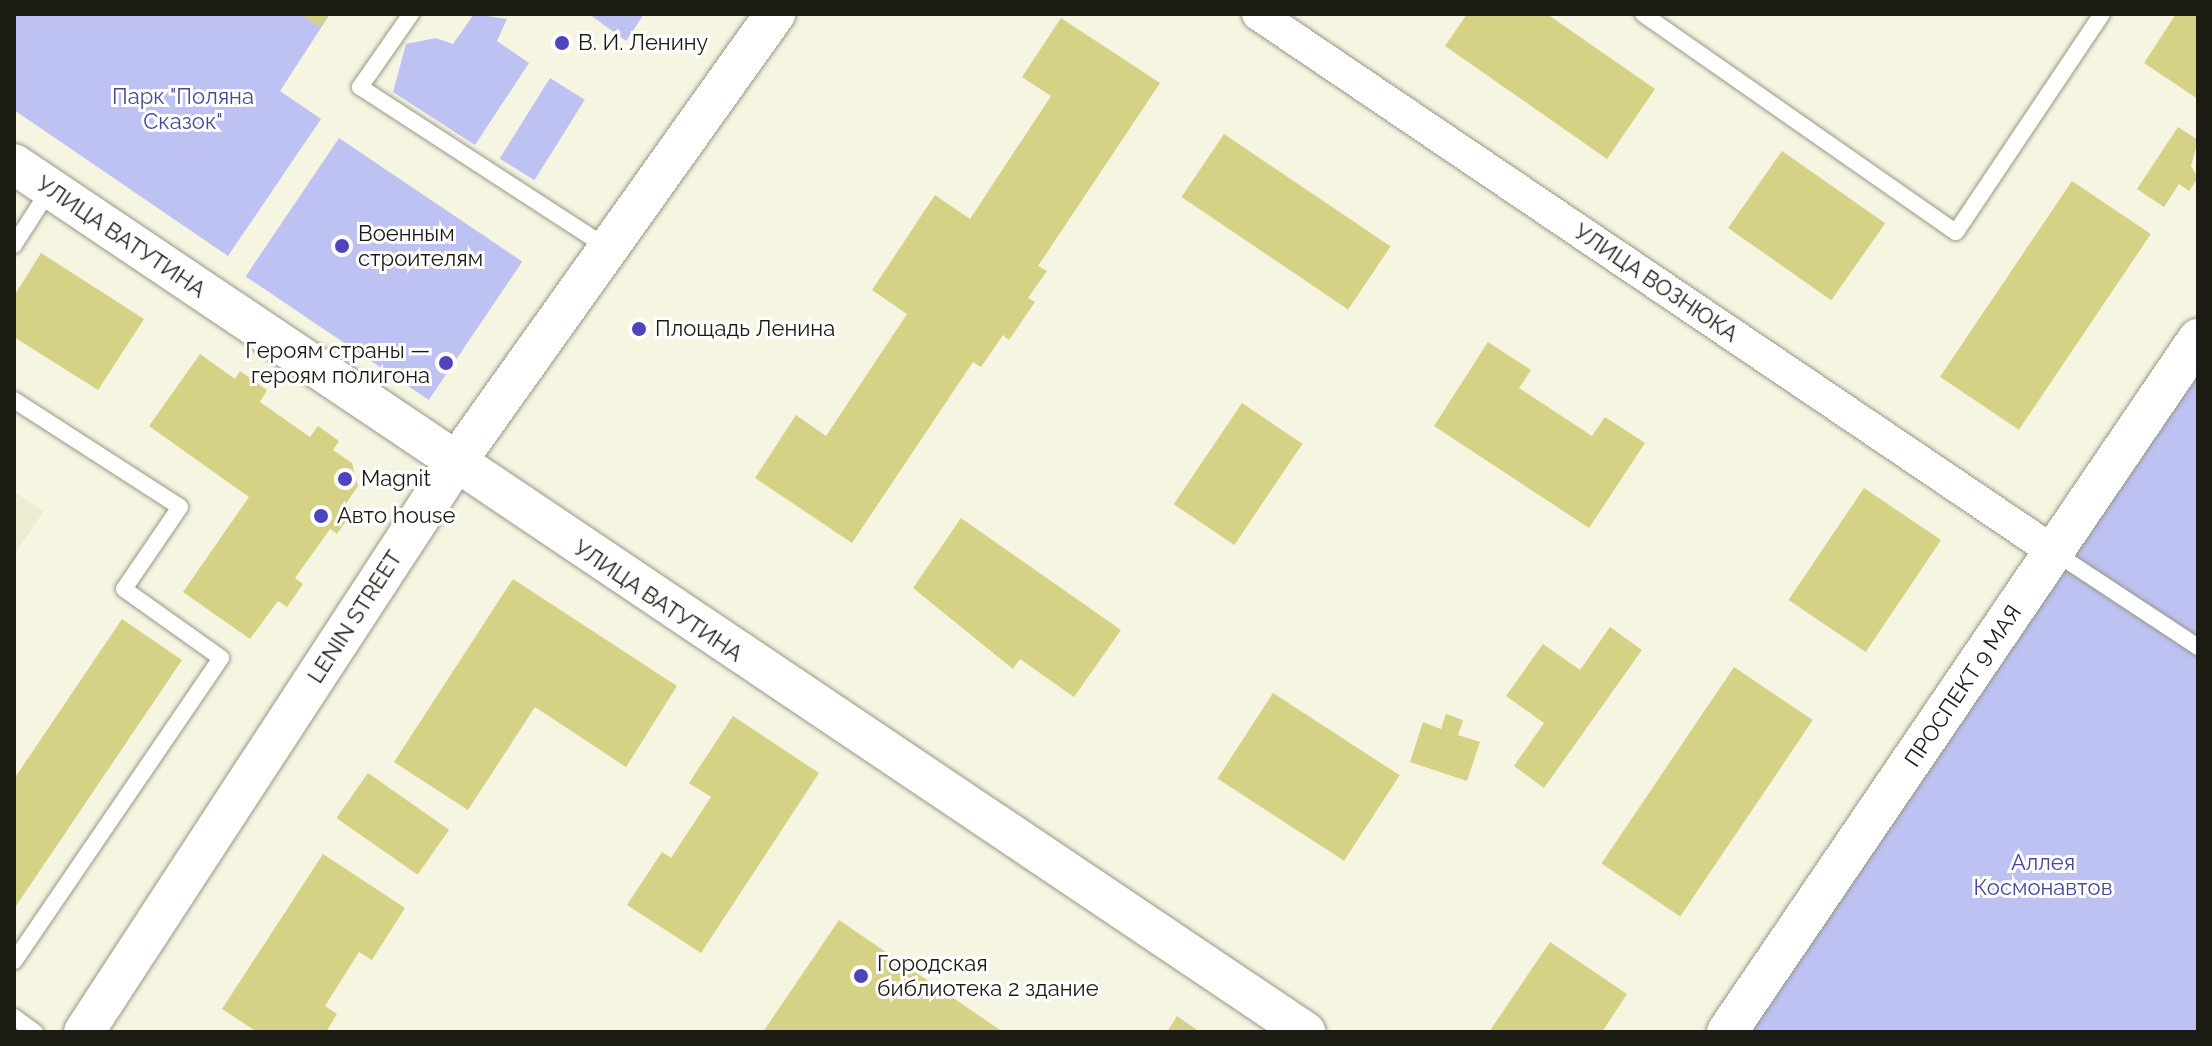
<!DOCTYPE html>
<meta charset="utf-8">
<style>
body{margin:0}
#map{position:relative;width:2212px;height:1046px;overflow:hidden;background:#f6f5e2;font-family:Raleway,sans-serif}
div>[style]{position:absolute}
.built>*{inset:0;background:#ececd1}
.green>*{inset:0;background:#bdc2f3;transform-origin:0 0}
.building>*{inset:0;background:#d5d185;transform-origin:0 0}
.roads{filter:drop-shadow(0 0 2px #989886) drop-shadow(0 0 2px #989886)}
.service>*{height:16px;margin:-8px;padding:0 8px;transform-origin:8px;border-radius:8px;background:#fff}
.minor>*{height:32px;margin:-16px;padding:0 16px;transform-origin:16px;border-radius:16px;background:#fff}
.tertiary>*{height:40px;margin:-20px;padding:0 20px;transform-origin:20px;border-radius:20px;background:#fff}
.dots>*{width:22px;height:22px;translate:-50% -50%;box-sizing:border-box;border:4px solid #fff;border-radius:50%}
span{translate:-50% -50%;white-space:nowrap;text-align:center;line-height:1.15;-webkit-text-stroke:6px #fff;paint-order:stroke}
.poi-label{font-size:22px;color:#1b1b14}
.left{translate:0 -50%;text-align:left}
.right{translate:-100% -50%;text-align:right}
.park-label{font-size:22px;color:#484898}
.street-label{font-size:22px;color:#1b1b14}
.frame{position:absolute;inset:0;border:16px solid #1b1b14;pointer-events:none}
</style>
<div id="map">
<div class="built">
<div style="clip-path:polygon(14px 492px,44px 511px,14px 555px)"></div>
</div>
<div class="green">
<div style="clip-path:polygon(14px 14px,330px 14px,280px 91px,321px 119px,228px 256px,14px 110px)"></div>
<div style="clip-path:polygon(474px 14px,507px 19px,497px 41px,529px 63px,475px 145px,393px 92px,406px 44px,436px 38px,453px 44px)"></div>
<div style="clip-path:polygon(589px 14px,644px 14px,626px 41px)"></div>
<div style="left:550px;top:78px;width:41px;height:95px;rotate:32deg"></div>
<div style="left:339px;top:138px;width:221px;height:167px;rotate:34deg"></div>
<div style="clip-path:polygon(2198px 367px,2198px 1032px,1750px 1032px)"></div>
</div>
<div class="building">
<div style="clip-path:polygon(300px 14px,330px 14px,320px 27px)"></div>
<div style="clip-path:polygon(1467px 14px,1547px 14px,1655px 89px,1607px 159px,1445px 46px)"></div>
<div style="clip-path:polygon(2176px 14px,2198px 14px,2198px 99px,2144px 63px)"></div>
<div style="clip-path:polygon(1061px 18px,1160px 83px,1038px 266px,1047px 271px,1028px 298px,1035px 302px,1009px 340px,1003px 335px,981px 367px,973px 362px,852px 543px,755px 478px,796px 415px,826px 436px,907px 314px,872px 290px,935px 195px,970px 219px,1051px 96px,1022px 77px)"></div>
<div style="clip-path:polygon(2178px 127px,2198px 140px,2191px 166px,2198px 178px,2189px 191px,2179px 184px,2164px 207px,2137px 189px)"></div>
<div style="left:1224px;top:134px;width:201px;height:76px;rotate:34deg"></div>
<div style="left:1782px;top:151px;width:126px;height:94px;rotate:35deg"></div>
<div style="left:2072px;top:181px;width:95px;height:236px;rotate:34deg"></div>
<div style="clip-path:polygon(41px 253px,144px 319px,98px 390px,14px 337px,14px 296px)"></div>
<div style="clip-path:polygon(1488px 342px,1531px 370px,1519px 388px,1592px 436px,1605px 417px,1645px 443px,1589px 528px,1434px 426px)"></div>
<div style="clip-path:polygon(200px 354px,235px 379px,240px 371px,267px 390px,260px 402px,310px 437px,318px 426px,339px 441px,333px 450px,352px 463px,358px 486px,345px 505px,353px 511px,337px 534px,330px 529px,295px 578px,303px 584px,287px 607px,278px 601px,250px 639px,183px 592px,249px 497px,149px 426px)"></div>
<div style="left:1242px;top:403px;width:73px;height:122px;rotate:34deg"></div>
<div style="left:1864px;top:488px;width:93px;height:135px;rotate:34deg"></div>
<div style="clip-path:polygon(961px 518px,1121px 630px,1074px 697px,1020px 659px,1013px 669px,913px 588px)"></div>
<div style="clip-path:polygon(513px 579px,677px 686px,626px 767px,535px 707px,468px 810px,394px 762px)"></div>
<div style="clip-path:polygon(122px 619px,182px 660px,14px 909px,14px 779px)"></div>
<div style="clip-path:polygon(1610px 627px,1642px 650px,1544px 788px,1514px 766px,1544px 723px,1506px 696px,1543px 644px,1580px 670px)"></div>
<div style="left:1734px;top:667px;width:95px;height:237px;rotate:34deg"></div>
<div style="left:1273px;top:693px;width:151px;height:102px;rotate:33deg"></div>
<div style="clip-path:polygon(1446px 714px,1463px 720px,1458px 735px,1480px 742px,1467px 781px,1410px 762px,1423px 722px,1441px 729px)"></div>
<div style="clip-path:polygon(733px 716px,819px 773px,701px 953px,627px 905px,662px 852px,671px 858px,711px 797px,689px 783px)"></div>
<div style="left:368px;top:773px;width:99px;height:55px;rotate:35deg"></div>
<div style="clip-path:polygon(323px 854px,405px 908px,372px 960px,359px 952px,325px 1006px,337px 1014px,326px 1032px,257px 1032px,222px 1009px)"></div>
<div style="clip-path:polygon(839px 920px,1003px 1032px,763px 1032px)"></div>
<div style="clip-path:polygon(1550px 942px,1627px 994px,1602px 1032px,1489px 1032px)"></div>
<div style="clip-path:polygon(1177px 1016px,1200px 1032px,1167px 1032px)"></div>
</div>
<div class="roads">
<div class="service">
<div style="left:411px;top:14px;width:89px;rotate:124.9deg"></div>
<div style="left:360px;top:87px;width:296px;rotate:33deg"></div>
<div style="left:1643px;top:14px;width:381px;rotate:34.9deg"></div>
<div style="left:1956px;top:232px;width:262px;rotate:-56.2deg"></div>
<div style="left:14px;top:245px;width:67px;rotate:-57.3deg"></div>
<div style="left:14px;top:400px;width:197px;rotate:32.8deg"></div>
<div style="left:180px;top:507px;width:99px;rotate:124.3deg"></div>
<div style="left:124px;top:589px;width:119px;rotate:35.4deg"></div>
<div style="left:221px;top:658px;width:367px;rotate:124.3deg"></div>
<div style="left:2054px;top:552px;width:173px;rotate:33.4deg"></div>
<div style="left:14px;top:1017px;width:26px;rotate:36deg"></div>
</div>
<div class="minor">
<div style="left:1258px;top:14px;width:961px;rotate:34.05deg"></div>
</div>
<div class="tertiary">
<div style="left:14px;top:164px;width:1556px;rotate:33.91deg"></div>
<div style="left:84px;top:1032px;width:677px;rotate:-56.87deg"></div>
<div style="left:454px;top:465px;width:554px;rotate:-54.56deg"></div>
<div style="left:1727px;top:1032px;width:838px;rotate:-55.8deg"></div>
</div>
</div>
<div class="dots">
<div style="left:562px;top:43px;background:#4e45bc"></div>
<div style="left:342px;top:246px;background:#4e45bc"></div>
<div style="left:639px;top:329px;background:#4e45bc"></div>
<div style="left:446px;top:363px;background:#4e45bc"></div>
<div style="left:345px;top:479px;background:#4e45bc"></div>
<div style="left:321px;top:516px;background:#4e45bc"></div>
<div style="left:861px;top:976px;background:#4e45bc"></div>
</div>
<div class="poi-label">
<span class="left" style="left:578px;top:43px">В. И. Ленину</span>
<span class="left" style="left:358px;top:246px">Военным<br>строителям</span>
<span class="left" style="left:655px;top:329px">Площадь Ленина</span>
<span class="right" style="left:430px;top:363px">Героям страны —<br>героям полигона</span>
<span class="left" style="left:361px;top:479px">Magnit</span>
<span class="left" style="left:337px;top:516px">Авто house</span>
<span class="left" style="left:877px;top:976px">Городская<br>библиотека 2 здание</span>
</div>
<div class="park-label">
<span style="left:183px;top:109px">Парк "Поляна<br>Сказок"</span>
<span style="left:2043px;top:875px">Аллея<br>Космонавтов</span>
</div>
<div class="street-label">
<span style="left:121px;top:237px;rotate:34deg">УЛИЦА ВАТУТИНА</span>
<span style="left:1656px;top:283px;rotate:34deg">УЛИЦА ВОЗНЮКА</span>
<span style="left:658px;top:601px;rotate:34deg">УЛИЦА ВАТУТИНА</span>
<span style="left:355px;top:617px;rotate:-57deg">LENIN STREET</span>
<span style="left:1963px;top:686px;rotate:-56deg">ПРОСПЕКТ 9 МАЯ</span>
</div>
<div class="frame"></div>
</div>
